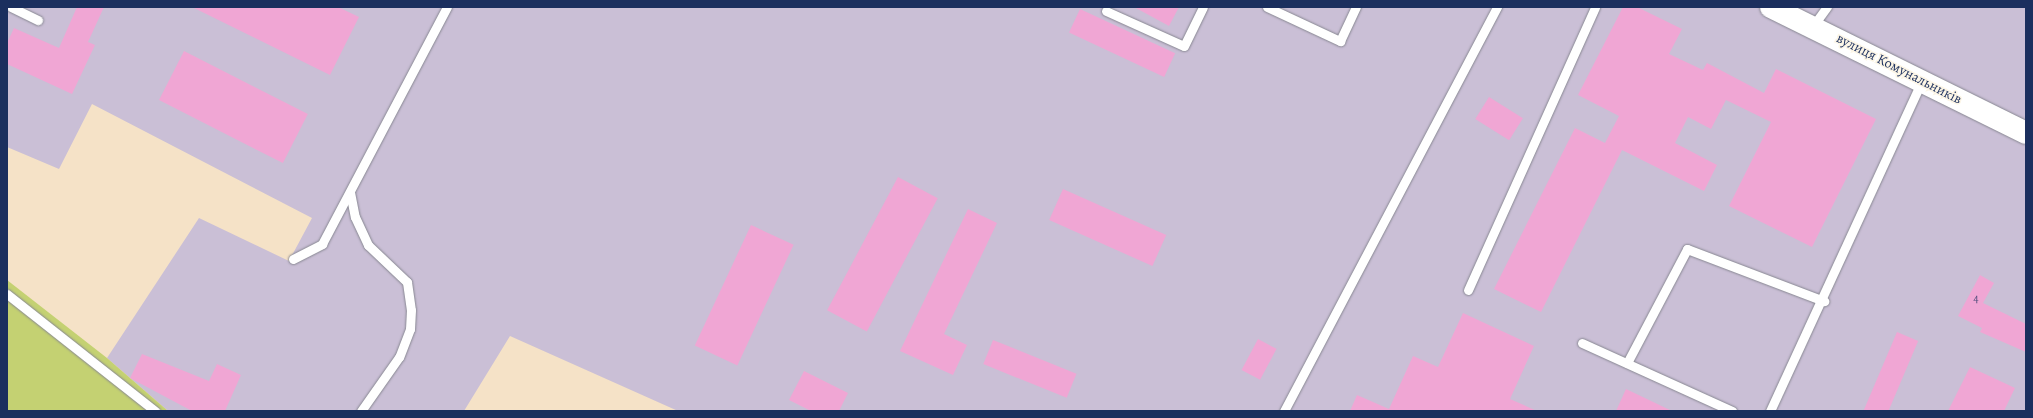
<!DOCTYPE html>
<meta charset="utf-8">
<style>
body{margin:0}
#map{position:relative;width:2033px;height:418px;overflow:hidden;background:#f5e2c7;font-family:Alegreya,serif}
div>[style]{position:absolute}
.industrial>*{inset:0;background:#cabfd6}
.green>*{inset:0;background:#c4d172}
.building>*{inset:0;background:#f0a6d4;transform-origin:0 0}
.roads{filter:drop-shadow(0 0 1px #888892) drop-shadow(0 0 1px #888892)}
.lane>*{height:9px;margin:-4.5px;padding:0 4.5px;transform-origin:4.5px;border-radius:4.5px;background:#fff}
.secondary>*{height:22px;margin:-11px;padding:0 11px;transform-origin:11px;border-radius:11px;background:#fff}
span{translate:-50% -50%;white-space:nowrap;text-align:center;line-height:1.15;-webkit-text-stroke:3px #fcf5e5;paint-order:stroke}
.number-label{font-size:12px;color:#504d7c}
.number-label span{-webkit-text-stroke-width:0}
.street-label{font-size:14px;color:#1b2f5e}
.frame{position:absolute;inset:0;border:8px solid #1b2f5e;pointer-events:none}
</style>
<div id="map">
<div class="industrial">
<div style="clip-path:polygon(7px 7px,2026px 7px,2026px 411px,678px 411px,510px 336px,464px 411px,168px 411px,107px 358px,199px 218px,289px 261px,312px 218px,92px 104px,59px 169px,7px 147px)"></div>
</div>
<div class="green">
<div style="clip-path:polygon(7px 280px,107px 358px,168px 411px,7px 411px)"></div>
</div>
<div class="building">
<div style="clip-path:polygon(77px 7px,104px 7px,88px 42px,95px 45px,72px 94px,7px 64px,7px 43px,14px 28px,59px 48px)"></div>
<div style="clip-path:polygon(192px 7px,338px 7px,359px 17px,330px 75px)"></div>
<div style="clip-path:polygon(1134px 7px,1179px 7px,1169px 26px)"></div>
<div style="clip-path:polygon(1623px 7px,1637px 7px,1682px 29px,1669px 54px,1703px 70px,1707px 63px,1764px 93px,1776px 69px,1876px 119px,1812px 247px,1729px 206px,1771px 122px,1726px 100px,1711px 129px,1688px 117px,1675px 143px,1717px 165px,1704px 191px,1622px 150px,1541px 312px,1494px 289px,1575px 128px,1605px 143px,1619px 116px,1578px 95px)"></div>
<div style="left:1080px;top:9px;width:105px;height:26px;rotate:25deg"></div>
<div style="left:184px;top:51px;width:139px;height:55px;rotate:27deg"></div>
<div style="left:1489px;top:97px;width:40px;height:26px;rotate:32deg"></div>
<div style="left:898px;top:177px;width:45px;height:151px;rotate:28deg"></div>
<div style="left:1063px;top:189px;width:113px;height:34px;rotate:24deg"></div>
<div style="clip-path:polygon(968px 209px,997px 223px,944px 334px,967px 345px,953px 375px,900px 351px)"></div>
<div style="left:751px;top:225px;width:47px;height:133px;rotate:25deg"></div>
<div style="clip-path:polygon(1980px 275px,1994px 283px,1983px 303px,2026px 324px,2026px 352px,1980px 332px,1982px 328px,1958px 316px)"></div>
<div style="clip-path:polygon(1463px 313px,1534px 346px,1510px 399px,1537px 411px,1350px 411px,1357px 395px,1389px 409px,1413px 356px,1438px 367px)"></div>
<div style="left:1897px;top:332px;width:23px;height:87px;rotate:23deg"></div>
<div style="left:1258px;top:339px;width:21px;height:35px;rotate:28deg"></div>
<div style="left:993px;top:340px;width:90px;height:26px;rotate:22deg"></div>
<div style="clip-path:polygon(142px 354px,209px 381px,217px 364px,241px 375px,225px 411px,192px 411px,130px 378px)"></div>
<div style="clip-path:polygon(1970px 367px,2015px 388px,2004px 411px,1948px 411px)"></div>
<div style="clip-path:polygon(804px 371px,848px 393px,839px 411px,811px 411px,789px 400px)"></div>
<div style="clip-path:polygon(1626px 389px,1672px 411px,1616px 411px)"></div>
</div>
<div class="roads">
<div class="lane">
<div style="left:11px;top:7px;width:30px;rotate:26deg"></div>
<div style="left:1267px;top:7px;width:81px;rotate:25deg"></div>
<div style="left:1340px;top:41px;width:38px;rotate:-65deg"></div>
<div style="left:1106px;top:11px;width:85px;rotate:24.2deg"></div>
<div style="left:1184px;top:46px;width:43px;rotate:-64deg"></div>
<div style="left:1813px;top:26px;width:24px;rotate:-54deg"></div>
<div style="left:350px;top:192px;width:25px;rotate:79deg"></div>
<div style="left:355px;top:217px;width:31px;rotate:65deg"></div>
<div style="left:368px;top:245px;width:54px;rotate:43.5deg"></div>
<div style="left:407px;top:282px;width:28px;rotate:82deg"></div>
<div style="left:411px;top:310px;width:19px;rotate:93deg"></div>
<div style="left:410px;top:329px;width:30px;rotate:111deg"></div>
<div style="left:399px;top:357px;width:66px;rotate:125.1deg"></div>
<div style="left:293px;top:259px;width:33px;rotate:-27deg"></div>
<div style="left:322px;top:244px;width:268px;rotate:-62.2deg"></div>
<div style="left:1468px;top:290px;width:310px;rotate:-65.8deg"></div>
<div style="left:7px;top:294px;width:189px;rotate:38.3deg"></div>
<div style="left:1582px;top:343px;width:165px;rotate:24.4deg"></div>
<div style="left:1627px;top:363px;width:129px;rotate:-62.2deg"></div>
<div style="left:1687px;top:249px;width:147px;rotate:20.8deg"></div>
<div style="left:1284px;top:411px;width:457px;rotate:-62.2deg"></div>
<div style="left:1770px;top:411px;width:363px;rotate:-65.3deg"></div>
</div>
<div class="secondary">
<div style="left:1771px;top:7px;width:284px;rotate:26.3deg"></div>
</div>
</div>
<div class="number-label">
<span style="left:1976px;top:299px">4</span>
</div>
<div class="street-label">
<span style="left:1899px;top:69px;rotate:27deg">вулиця Комунальників</span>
</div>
<div class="frame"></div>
</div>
